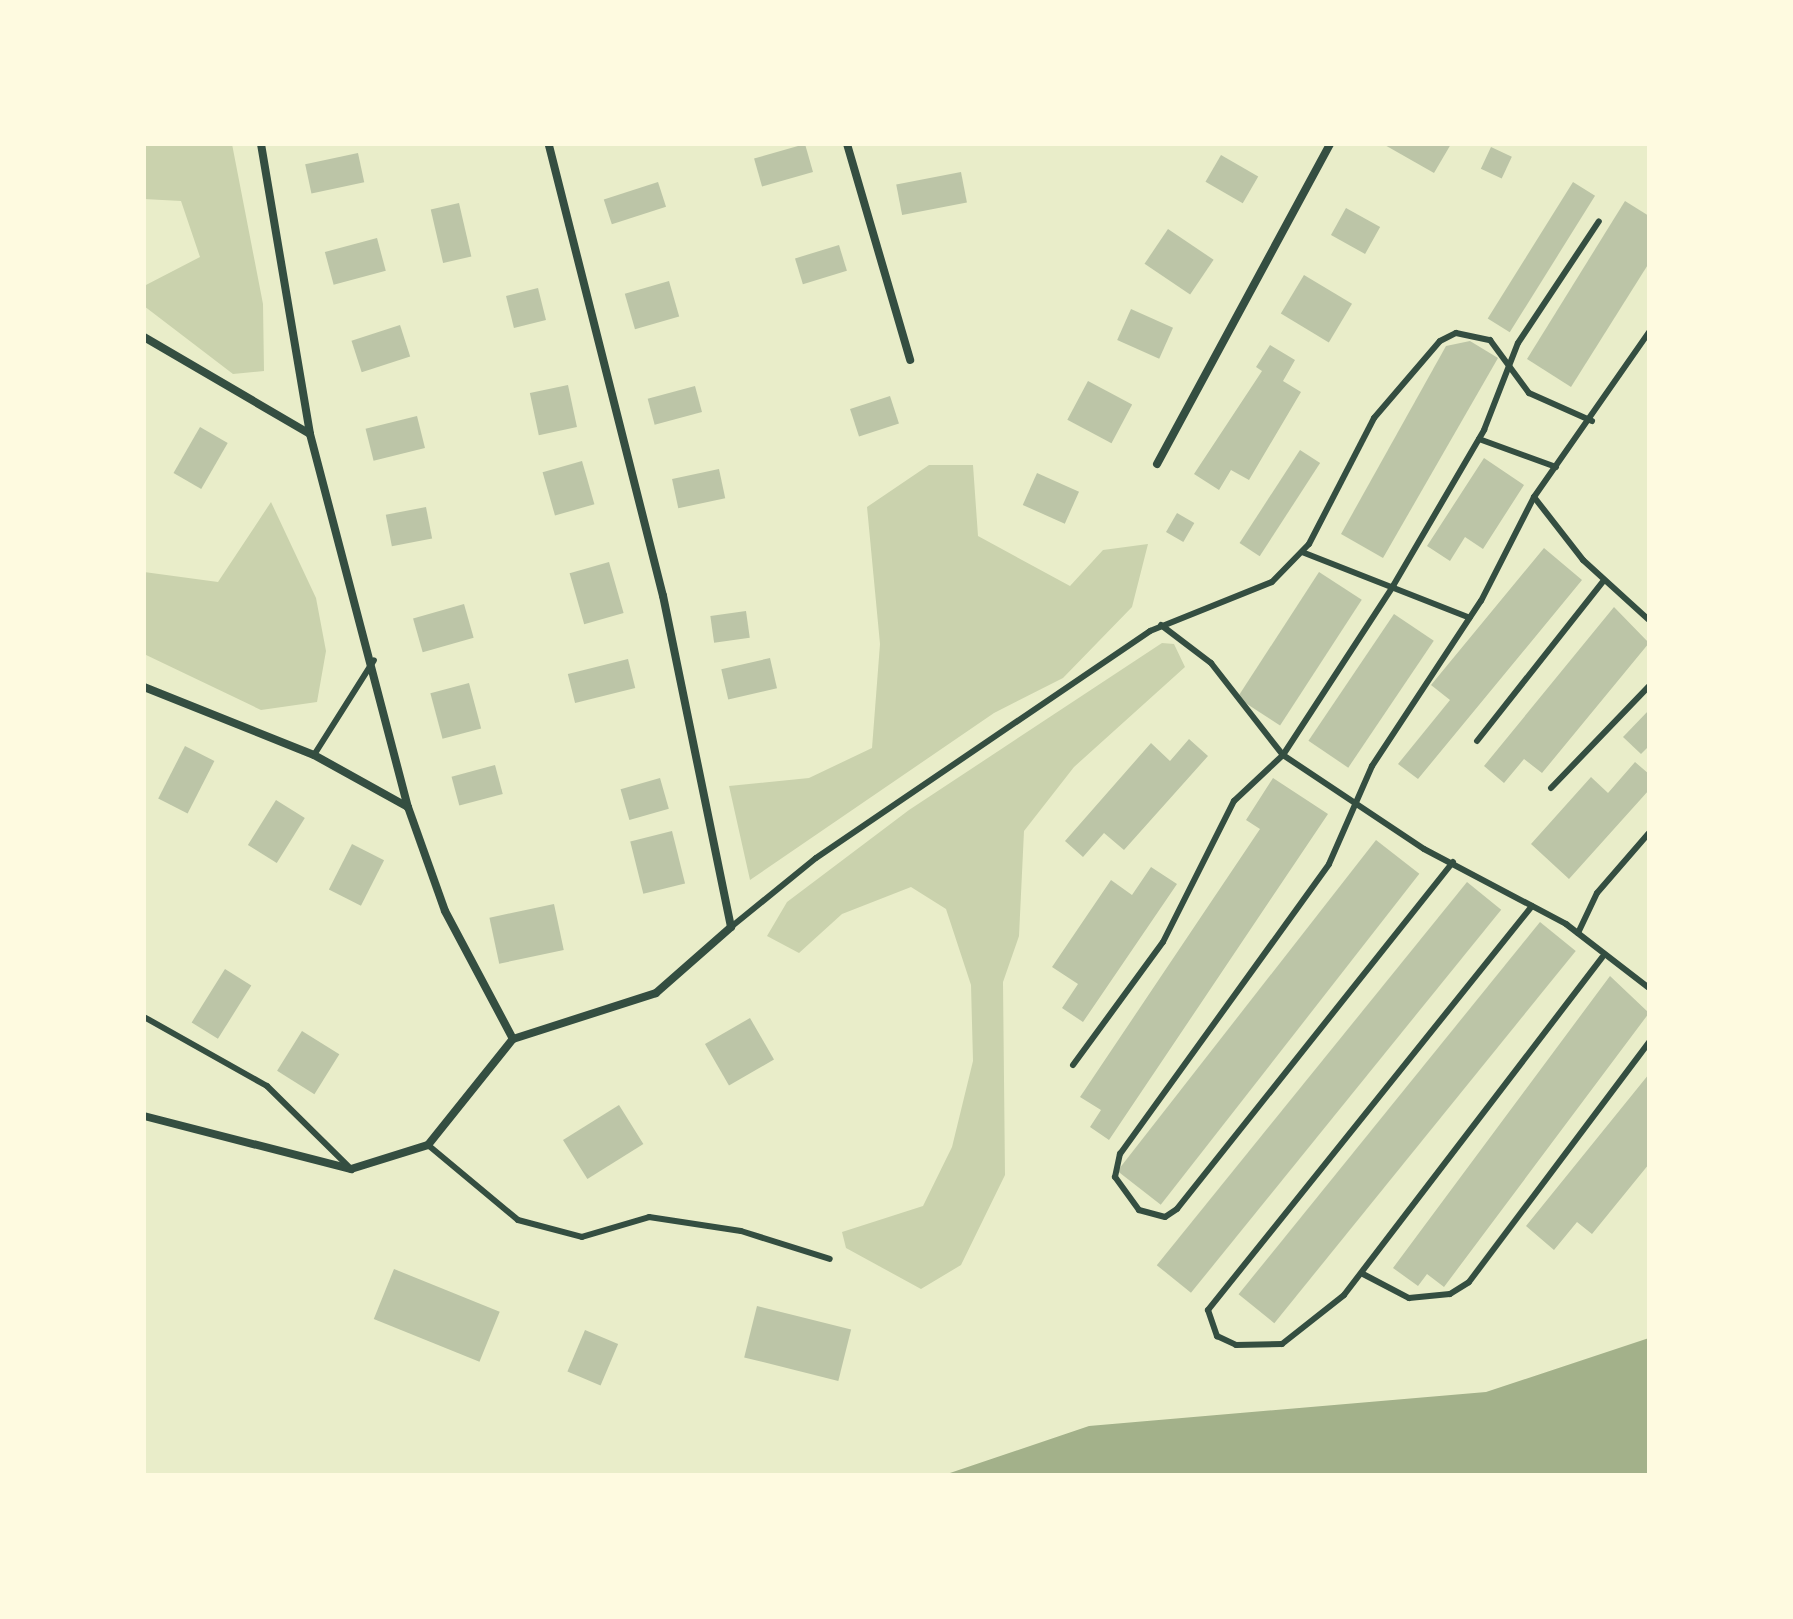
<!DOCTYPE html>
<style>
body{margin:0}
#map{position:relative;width:1793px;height:1619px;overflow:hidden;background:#e9edc9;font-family:"Nunito Sans",sans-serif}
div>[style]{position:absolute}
.green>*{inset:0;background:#cad2ad}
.water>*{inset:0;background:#a3b18a}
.building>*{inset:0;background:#bcc5a7;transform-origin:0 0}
.service>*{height:6px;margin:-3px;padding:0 3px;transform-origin:3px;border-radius:3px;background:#344e41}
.minor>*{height:8px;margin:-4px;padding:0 4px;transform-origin:4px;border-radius:4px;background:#344e41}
span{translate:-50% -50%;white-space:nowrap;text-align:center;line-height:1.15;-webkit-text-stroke:6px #fefae0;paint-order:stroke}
.frame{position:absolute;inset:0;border:146px solid #fefae0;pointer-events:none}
</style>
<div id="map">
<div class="green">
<div style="clip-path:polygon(144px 144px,232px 144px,263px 304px,264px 371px,233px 374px,144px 306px,144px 286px,200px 257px,181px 201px,144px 199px)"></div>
<div style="clip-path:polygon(929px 465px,973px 465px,978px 536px,1070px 586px,1103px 550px,1148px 544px,1132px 607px,1063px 678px,994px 713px,750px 880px,729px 786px,809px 778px,872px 748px,880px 644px,867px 507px)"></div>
<div style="clip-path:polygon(271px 502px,316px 598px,326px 651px,317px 702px,261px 710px,144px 654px,144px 572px,218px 582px)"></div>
<div style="clip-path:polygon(1162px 643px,1174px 644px,1185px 667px,1074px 767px,1024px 831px,1019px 936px,1003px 982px,1005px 1175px,961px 1265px,921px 1289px,846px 1248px,842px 1232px,923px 1206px,952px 1147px,973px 1061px,971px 985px,946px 909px,911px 887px,842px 914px,799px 953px,767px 936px,787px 902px,909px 810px)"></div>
</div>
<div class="water">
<div style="clip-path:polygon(1649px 1338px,1649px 1475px,944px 1475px,1089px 1426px,1486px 1392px)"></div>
</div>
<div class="building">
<div style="left:805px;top:144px;width:29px;height:53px;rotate:74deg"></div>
<div style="clip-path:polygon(1383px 144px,1451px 144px,1434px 173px)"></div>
<div style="left:1491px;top:147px;width:23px;height:24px;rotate:25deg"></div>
<div style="left:358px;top:153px;width:30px;height:54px;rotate:78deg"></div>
<div style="left:1221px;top:155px;width:43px;height:31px;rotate:30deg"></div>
<div style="left:961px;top:172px;width:31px;height:66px;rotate:79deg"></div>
<div style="left:658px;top:182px;width:26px;height:57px;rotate:72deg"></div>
<div style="left:1573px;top:182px;width:26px;height:161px;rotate:32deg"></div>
<div style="clip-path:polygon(1625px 201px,1649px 216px,1649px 263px,1571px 387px,1527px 359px)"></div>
<div style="left:459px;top:203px;width:55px;height:29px;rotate:77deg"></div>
<div style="left:1346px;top:208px;width:39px;height:31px;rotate:29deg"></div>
<div style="left:1168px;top:229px;width:55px;height:42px;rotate:34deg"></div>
<div style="left:377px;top:238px;width:34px;height:54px;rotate:75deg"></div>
<div style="left:839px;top:245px;width:27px;height:46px;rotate:73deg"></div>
<div style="left:1304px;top:275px;width:56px;height:45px;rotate:31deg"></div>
<div style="left:669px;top:281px;width:37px;height:46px;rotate:74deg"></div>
<div style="left:538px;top:288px;width:33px;height:33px;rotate:76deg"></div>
<div style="left:1131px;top:309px;width:46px;height:34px;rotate:24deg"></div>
<div style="left:400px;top:325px;width:33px;height:51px;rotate:72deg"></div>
<div style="clip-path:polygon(1470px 341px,1498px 358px,1383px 558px,1341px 534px,1446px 346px)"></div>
<div style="clip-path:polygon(1270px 345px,1295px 360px,1283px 381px,1301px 392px,1249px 480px,1231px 470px,1219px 490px,1194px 474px,1262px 371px,1256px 367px)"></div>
<div style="left:1088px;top:381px;width:50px;height:44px;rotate:28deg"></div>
<div style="left:568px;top:385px;width:43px;height:39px;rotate:78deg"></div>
<div style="left:695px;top:386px;width:27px;height:49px;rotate:75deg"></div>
<div style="left:890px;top:396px;width:29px;height:42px;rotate:72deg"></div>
<div style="left:417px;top:416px;width:33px;height:53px;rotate:76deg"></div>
<div style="left:200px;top:427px;width:32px;height:53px;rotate:30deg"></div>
<div style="left:1300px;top:450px;width:24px;height:111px;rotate:33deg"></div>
<div style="clip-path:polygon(1484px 458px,1524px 485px,1483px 549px,1465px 537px,1450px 561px,1427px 546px)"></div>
<div style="left:582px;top:461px;width:45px;height:41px;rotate:74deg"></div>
<div style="left:719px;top:469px;width:30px;height:48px;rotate:78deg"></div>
<div style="left:1037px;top:473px;width:46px;height:35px;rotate:24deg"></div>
<div style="left:426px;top:507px;width:32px;height:41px;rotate:79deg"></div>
<div style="left:1177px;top:513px;width:20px;height:22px;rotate:30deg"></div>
<div style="clip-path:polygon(1544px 548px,1582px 580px,1418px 779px,1398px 764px,1450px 700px,1431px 685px)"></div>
<div style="left:609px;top:562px;width:53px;height:41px;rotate:74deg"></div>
<div style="left:1319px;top:572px;width:51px;height:150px;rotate:33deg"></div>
<div style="left:464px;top:604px;width:35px;height:53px;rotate:74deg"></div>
<div style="clip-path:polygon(1614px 607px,1649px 643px,1542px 773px,1524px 759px,1504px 783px,1484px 766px)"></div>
<div style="left:746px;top:611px;width:27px;height:36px;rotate:82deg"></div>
<div style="left:1394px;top:614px;width:48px;height:153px;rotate:34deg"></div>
<div style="left:770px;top:658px;width:31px;height:50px;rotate:77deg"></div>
<div style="left:628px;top:659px;width:30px;height:62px;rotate:76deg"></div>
<div style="left:469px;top:683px;width:47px;height:40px;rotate:75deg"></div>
<div style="clip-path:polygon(1649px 710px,1649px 746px,1641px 754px,1623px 737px)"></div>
<div style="clip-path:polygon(1189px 739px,1208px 756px,1124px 850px,1104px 833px,1083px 857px,1065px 841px,1151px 743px,1170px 761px)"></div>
<div style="left:185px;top:746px;width:33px;height:59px;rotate:27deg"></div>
<div style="clip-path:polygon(1635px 762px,1649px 774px,1649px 790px,1569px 879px,1531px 844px,1591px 777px,1608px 793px)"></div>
<div style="left:495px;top:765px;width:30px;height:45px;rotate:75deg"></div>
<div style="left:660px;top:778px;width:32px;height:41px;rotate:74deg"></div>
<div style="clip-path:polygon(1273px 778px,1328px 814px,1109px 1140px,1090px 1127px,1101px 1110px,1080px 1097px,1260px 829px,1246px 820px)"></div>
<div style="left:276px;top:800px;width:34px;height:53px;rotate:32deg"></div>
<div style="left:672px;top:831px;width:54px;height:43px;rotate:76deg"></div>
<div style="left:1376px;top:840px;width:55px;height:420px;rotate:38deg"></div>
<div style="left:352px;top:844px;width:36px;height:51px;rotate:27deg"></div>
<div style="clip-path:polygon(1151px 867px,1177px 884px,1083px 1022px,1062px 1008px,1078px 984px,1052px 967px,1111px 880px,1132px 895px)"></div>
<div style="left:1467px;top:882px;width:44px;height:493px;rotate:39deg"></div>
<div style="left:554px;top:904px;width:47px;height:66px;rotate:78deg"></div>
<div style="left:1540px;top:922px;width:46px;height:479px;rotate:39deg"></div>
<div style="left:225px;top:969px;width:31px;height:63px;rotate:32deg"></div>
<div style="clip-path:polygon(1610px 976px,1649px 1013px,1444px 1287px,1427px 1274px,1418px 1286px,1393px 1268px)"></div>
<div style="left:750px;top:1018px;width:48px;height:52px;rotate:60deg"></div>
<div style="left:302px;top:1031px;width:44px;height:47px;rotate:32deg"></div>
<div style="clip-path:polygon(1649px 1074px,1649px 1164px,1592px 1234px,1577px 1222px,1554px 1250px,1526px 1226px)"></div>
<div style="left:619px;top:1105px;width:46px;height:66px;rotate:58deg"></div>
<div style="left:394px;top:1269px;width:114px;height:54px;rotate:22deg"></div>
<div style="left:757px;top:1306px;width:97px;height:53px;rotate:14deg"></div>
<div style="left:585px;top:1330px;width:36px;height:45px;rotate:23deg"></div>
</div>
<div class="service">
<div style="left:1479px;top:439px;width:82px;rotate:20deg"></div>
<div style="left:1534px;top:497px;width:80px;rotate:52.1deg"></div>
<div style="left:1583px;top:560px;width:89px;rotate:42.3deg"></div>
<div style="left:1302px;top:552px;width:180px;rotate:21.4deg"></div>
<div style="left:1161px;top:625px;width:63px;rotate:37.2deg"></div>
<div style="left:1211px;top:663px;width:117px;rotate:52deg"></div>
<div style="left:1283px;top:755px;width:169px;rotate:33.7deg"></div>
<div style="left:1424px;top:849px;width:161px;rotate:27.8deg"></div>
<div style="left:1566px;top:924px;width:105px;rotate:37.6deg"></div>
<div style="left:1477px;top:741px;width:205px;rotate:-51.7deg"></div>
<div style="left:314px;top:755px;width:112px;rotate:-57.7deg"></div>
<div style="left:1551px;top:788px;width:141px;rotate:-46.1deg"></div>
<div style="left:1453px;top:862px;width:443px;rotate:128.5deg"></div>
<div style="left:1177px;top:1209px;width:14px;rotate:146deg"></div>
<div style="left:1165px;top:1217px;width:27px;rotate:-165deg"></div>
<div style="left:1139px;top:1210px;width:41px;rotate:-126deg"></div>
<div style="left:1115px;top:1177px;width:24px;rotate:-78deg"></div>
<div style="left:1120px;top:1154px;width:357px;rotate:-54.2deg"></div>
<div style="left:1329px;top:864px;width:107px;rotate:-66.3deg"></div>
<div style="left:1372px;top:766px;width:198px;rotate:-56.6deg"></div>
<div style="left:1481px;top:601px;width:117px;rotate:-63deg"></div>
<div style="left:1534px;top:497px;width:201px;rotate:-55.1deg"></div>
<div style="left:1532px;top:906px;width:518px;rotate:128.73deg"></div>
<div style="left:1208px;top:1310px;width:28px;rotate:71deg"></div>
<div style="left:1217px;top:1336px;width:21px;rotate:25deg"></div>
<div style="left:1236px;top:1345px;width:46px;rotate:-1.2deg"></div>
<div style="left:1282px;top:1344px;width:79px;rotate:-38.3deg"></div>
<div style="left:1344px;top:1295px;width:425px;rotate:-52.6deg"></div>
<div style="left:731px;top:927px;width:109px;rotate:-39.1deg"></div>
<div style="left:816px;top:858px;width:404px;rotate:-34.2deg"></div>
<div style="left:1150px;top:631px;width:131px;rotate:-21.9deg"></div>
<div style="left:1272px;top:582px;width:53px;rotate:-45.8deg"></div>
<div style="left:1309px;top:544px;width:142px;rotate:-62.7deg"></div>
<div style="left:1374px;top:418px;width:101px;rotate:-49.4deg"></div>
<div style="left:1440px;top:341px;width:18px;rotate:-27deg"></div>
<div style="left:1456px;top:333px;width:35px;rotate:12deg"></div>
<div style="left:1490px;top:340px;width:66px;rotate:53.7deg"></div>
<div style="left:1529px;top:393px;width:69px;rotate:24deg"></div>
<div style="left:1578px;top:933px;width:44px;rotate:-64.6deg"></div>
<div style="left:1597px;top:893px;width:79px;rotate:-49.1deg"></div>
<div style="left:144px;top:1017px;width:141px;rotate:29.3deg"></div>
<div style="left:267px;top:1086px;width:114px;rotate:44.6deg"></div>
<div style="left:1073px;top:1065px;width:152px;rotate:-53.8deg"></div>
<div style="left:1163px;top:942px;width:158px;rotate:-63.3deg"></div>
<div style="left:1234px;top:801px;width:67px;rotate:-43.2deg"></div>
<div style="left:1283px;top:755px;width:202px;rotate:-56.9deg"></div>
<div style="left:1393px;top:586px;width:181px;rotate:-59.7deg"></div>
<div style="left:1484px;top:430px;width:93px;rotate:-68.7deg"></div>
<div style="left:1518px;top:343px;width:146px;rotate:-56.4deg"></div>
<div style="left:428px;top:1145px;width:117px;rotate:39.8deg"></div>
<div style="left:518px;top:1220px;width:66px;rotate:14.9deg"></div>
<div style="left:582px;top:1237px;width:70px;rotate:-16.6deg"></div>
<div style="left:649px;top:1217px;width:93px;rotate:8.7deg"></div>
<div style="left:741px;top:1231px;width:93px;rotate:17.5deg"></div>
<div style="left:1363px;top:1274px;width:52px;rotate:27.6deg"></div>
<div style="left:1409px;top:1298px;width:41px;rotate:-5.6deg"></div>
<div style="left:1450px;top:1294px;width:22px;rotate:-32deg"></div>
<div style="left:1469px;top:1282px;width:300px;rotate:-53.1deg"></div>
</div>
<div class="minor">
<div style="left:261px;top:144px;width:294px;rotate:80.4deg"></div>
<div style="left:310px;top:434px;width:386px;rotate:75.3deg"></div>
<div style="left:408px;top:807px;width:110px;rotate:70.4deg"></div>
<div style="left:445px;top:911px;width:145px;rotate:62deg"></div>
<div style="left:847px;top:144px;width:225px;rotate:73.7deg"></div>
<div style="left:144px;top:337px;width:192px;rotate:30.3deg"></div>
<div style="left:1157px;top:464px;width:364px;rotate:-61.6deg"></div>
<div style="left:144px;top:687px;width:183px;rotate:21.8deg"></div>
<div style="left:314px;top:755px;width:107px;rotate:29deg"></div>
<div style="left:144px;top:1116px;width:214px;rotate:14.4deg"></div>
<div style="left:351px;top:1169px;width:81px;rotate:-17.3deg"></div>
<div style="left:428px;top:1145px;width:136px;rotate:-51.3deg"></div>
<div style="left:513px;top:1039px;width:150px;rotate:-17.8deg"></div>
<div style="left:656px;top:993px;width:100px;rotate:-41.3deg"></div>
<div style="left:731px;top:927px;width:338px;rotate:-101.6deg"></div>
<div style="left:663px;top:596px;width:466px;rotate:-104.2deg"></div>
</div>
<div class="frame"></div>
</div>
